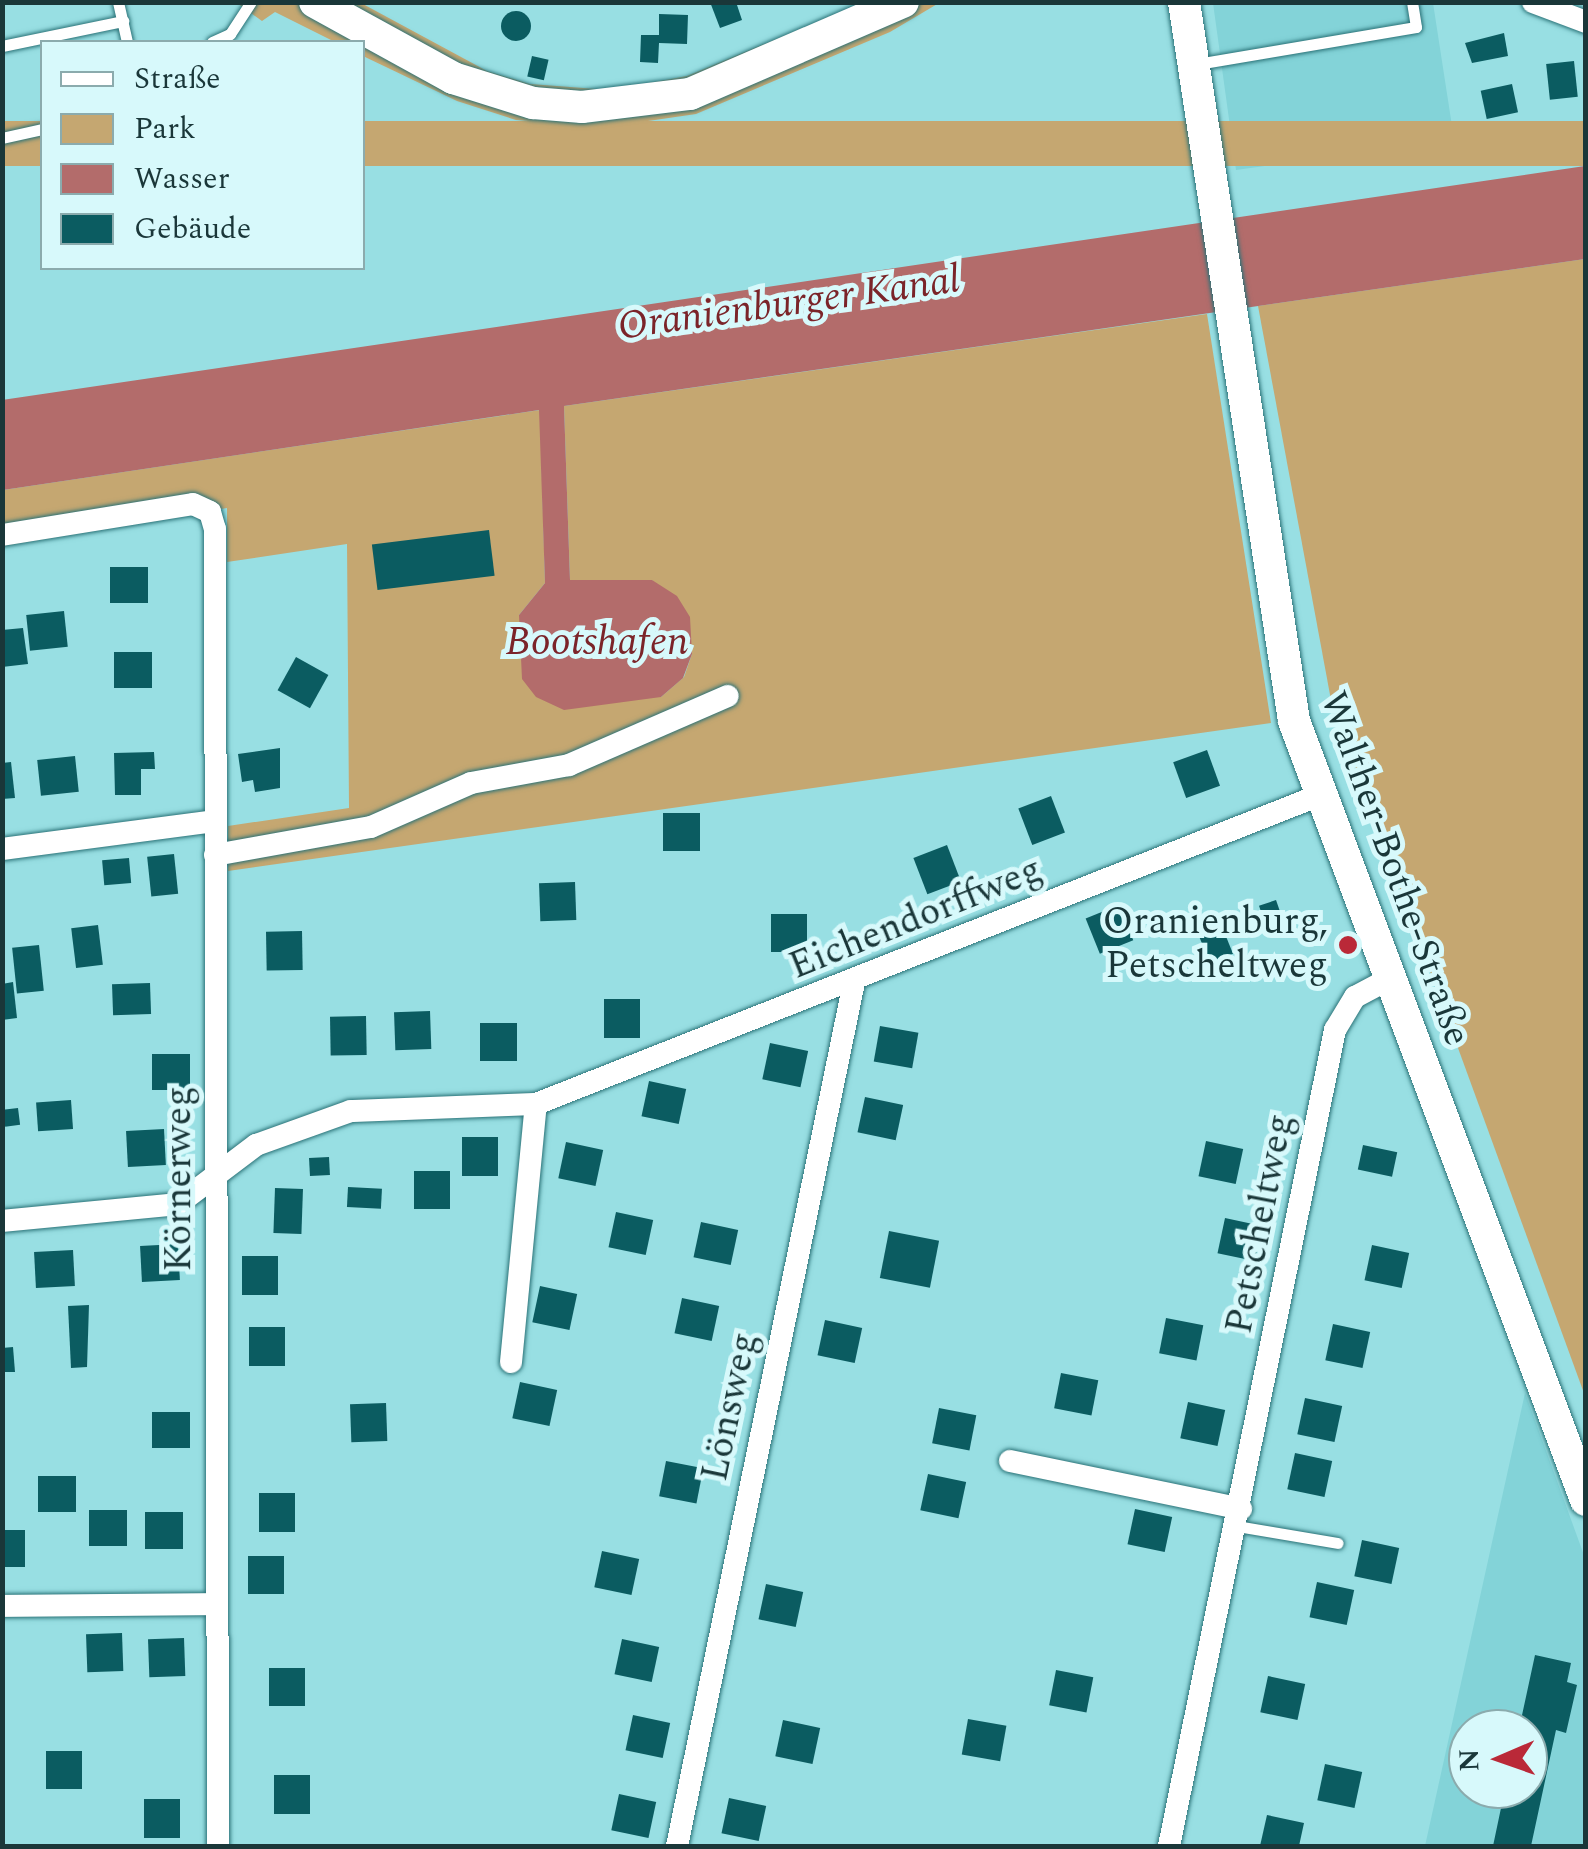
<!DOCTYPE html>
<meta charset="utf-8">
<style>
body{margin:0}
#map{position:relative;width:1588px;height:1849px;overflow:hidden;background:#98dfe3;font-family:Spectral,serif}
div>[style]{position:absolute}
.built>*{inset:0;background:#83d3d8}
.green>*{inset:0;background:#c5a771;transform-origin:0 0}
.water>*{inset:0;background:#b36c6b}
.building>*{inset:0;background:#0b5c61;transform-origin:0 0}
.round{border-radius:50%}
.roads{filter:drop-shadow(0 0 2px #2a7277) drop-shadow(0 0 2px #2a7277)}
.lane>*{height:11px;margin:-5.5px;padding:0 5.5px;transform-origin:5.5px;border-radius:5.5px;background:#fff}
.street>*{height:22px;margin:-11px;padding:0 11px;transform-origin:11px;border-radius:11px;background:#fff}
.secondary>*{height:32px;margin:-16px;padding:0 16px;transform-origin:16px;border-radius:16px;background:#fff}
.dots>*{width:28px;height:28px;translate:-50% -50%;box-sizing:border-box;border:5px solid #d7f9fb;border-radius:50%}
span{translate:-50% -50%;white-space:nowrap;text-align:center;line-height:1.15;-webkit-text-stroke:10px #d7f9fb;paint-order:stroke}
.street-label{font-size:38px;color:#1a3739}
.poi-label{font-size:38px;color:#1a3739}
.right{translate:-100% -50%;text-align:right}
.water-label{font-size:40px;color:#7b2429;font-style:italic}
.frame{position:absolute;inset:0;border:5px solid #1a3739;pointer-events:none}
.legend{position:absolute;left:40px;top:40px;width:325px;height:230px;box-sizing:border-box;background:#d7f9fb;border:2px solid #8babad;margin:0;padding:12px 18px;list-style:none;font-size:30px;color:#1a3739}
.legend li{display:flex;align-items:center;gap:20px;height:50px}
.legend b{width:50px;border:2px solid #8babad}
.north{position:absolute;left:1448px;top:1709px;width:100px;height:100px;box-sizing:border-box;background:#d7f9fb;border:2px solid #8babad;border-radius:50%;rotate:268deg;font-size:28px;font-weight:700;line-height:40px;text-align:center;color:#1a3739}
.north::after{content:'';display:block;margin:auto;width:35px;height:45px;background:#ba2938;clip-path:polygon(50% 0,100% 100%,50% 72%,0 100%)}
</style>
<div id="map">
<div class="built">
<div style="clip-path:polygon(1213px 3px,1433px 3px,1454px 139px,1236px 170px)"></div>
<div style="clip-path:polygon(evenodd,1525px 1393px,1585px 1558px,1585px 1846px,1425px 1846px,1525px 1393px,1468px 1729px,1528px 1729px,1528px 1789px,1468px 1789px,1468px 1729px)"></div>
</div>
<div class="green">
<div style="clip-path:polygon(237px 3px,361px 3px,487px 71px,530px 84px,610px 90px,687px 76px,863px 3px,939px 3px,890px 32px,696px 114px,607px 127px,516px 120px,457px 101px,363px 56px,362px 42px,335px 42px,275px 12px,262px 21px)"></div>
<div style="left:1585px;top:121px;width:45px;height:1600px;rotate:90deg"></div>
<div style="clip-path:polygon(1585px 259px,1586px 259px,1585px 1396px,1331px 700px,1258px 306px)"></div>
<div style="clip-path:polygon(1207px 314px,1271px 723px,228px 871px,228px 826px,349px 808px,347px 544px,227px 562px,227px 508px,3px 546px,3px 490px,540px 410px,545px 583px,519px 615px,661px 697px,684px 677px,692px 654px,652px 580px,570px 580px,564px 406px)"></div>
</div>
<div class="water">
<div style="clip-path:polygon(1585px 166px,1585px 259px,564px 406px,570px 580px,652px 580px,677px 596px,690px 617px,692px 654px,683px 678px,661px 697px,564px 710px,536px 697px,522px 679px,519px 615px,545px 583px,539px 410px,3px 490px,2px 400px)"></div>
</div>
<div class="building">
<div style="clip-path:polygon(710px 2px,736px 2px,742px 20px,720px 28px)"></div>
<div class="round" style="left:501px;top:11px;width:30px;height:30px"></div>
<div style="clip-path:polygon(659px 14px,688px 15px,687px 44px,659px 43px,658px 63px,640px 62px,641px 35px,659px 35px)"></div>
<div style="clip-path:polygon(1504px 33px,1508px 56px,1472px 63px,1465px 43px)"></div>
<div style="left:532px;top:56px;width:17px;height:21px;rotate:13deg"></div>
<div style="left:1574px;top:61px;width:36px;height:28px;rotate:84deg"></div>
<div style="left:1512px;top:84px;width:29px;height:32px;rotate:78deg"></div>
<div style="left:489px;top:530px;width:46px;height:118px;rotate:83deg"></div>
<div style="left:110px;top:567px;width:38px;height:36px"></div>
<div style="left:64px;top:611px;width:36px;height:38px;rotate:84deg"></div>
<div style="clip-path:polygon(23px 628px,28px 664px,2px 667px,2px 630px)"></div>
<div style="left:114px;top:652px;width:38px;height:36px"></div>
<div style="left:296px;top:657px;width:37px;height:38px;rotate:29deg"></div>
<div style="clip-path:polygon(280px 748px,280px 788px,255px 792px,253px 780px,242px 782px,238px 754px)"></div>
<div style="left:1207px;top:750px;width:38px;height:36px;rotate:70deg"></div>
<div style="clip-path:polygon(154px 752px,155px 769px,141px 769px,141px 795px,115px 795px,114px 753px)"></div>
<div style="left:75px;top:756px;width:36px;height:38px;rotate:84deg"></div>
<div style="clip-path:polygon(11px 762px,15px 798px,2px 799px,2px 763px)"></div>
<div style="left:1051px;top:796px;width:39px;height:35px;rotate:69deg"></div>
<div style="left:700px;top:813px;width:38px;height:37px;rotate:90deg"></div>
<div style="left:947px;top:845px;width:39px;height:36px;rotate:69deg"></div>
<div style="left:174px;top:854px;width:40px;height:27px;rotate:84deg"></div>
<div style="left:129px;top:858px;width:25px;height:27px;rotate:85deg"></div>
<div style="left:575px;top:882px;width:38px;height:36px;rotate:88deg"></div>
<div style="left:1276px;top:900px;width:21px;height:18px;rotate:71deg"></div>
<div style="left:1119px;top:905px;width:38px;height:36px;rotate:68deg"></div>
<div style="left:807px;top:914px;width:38px;height:36px;rotate:90deg"></div>
<div style="left:1221px;top:924px;width:32px;height:25px;rotate:68deg"></div>
<div style="left:98px;top:925px;width:40px;height:27px;rotate:83deg"></div>
<div style="left:302px;top:931px;width:39px;height:36px;rotate:89deg"></div>
<div style="left:39px;top:945px;width:46px;height:27px;rotate:84deg"></div>
<div style="clip-path:polygon(13px 982px,17px 1018px,2px 1020px,2px 984px)"></div>
<div style="left:150px;top:983px;width:31px;height:38px;rotate:88deg"></div>
<div style="left:604px;top:999px;width:36px;height:39px"></div>
<div style="left:430px;top:1011px;width:38px;height:36px;rotate:88deg"></div>
<div style="left:366px;top:1016px;width:39px;height:36px;rotate:89deg"></div>
<div style="left:480px;top:1023px;width:37px;height:38px"></div>
<div style="left:880px;top:1026px;width:39px;height:36px;rotate:10deg"></div>
<div style="left:770px;top:1043px;width:39px;height:37px;rotate:12deg"></div>
<div style="left:152px;top:1054px;width:38px;height:36px"></div>
<div style="left:649px;top:1081px;width:38px;height:36px;rotate:12deg"></div>
<div style="left:865px;top:1097px;width:39px;height:36px;rotate:12deg"></div>
<div style="left:71px;top:1100px;width:29px;height:35px;rotate:86deg"></div>
<div style="left:18px;top:1108px;width:17px;height:15px;rotate:83deg"></div>
<div style="left:164px;top:1129px;width:36px;height:38px;rotate:87deg"></div>
<div style="left:498px;top:1137px;width:39px;height:36px;rotate:90deg"></div>
<div style="left:1206px;top:1141px;width:38px;height:36px;rotate:12deg"></div>
<div style="left:566px;top:1142px;width:38px;height:37px;rotate:12deg"></div>
<div style="left:1363px;top:1145px;width:35px;height:25px;rotate:12deg"></div>
<div style="left:329px;top:1157px;width:18px;height:20px;rotate:87deg"></div>
<div style="left:450px;top:1171px;width:38px;height:36px;rotate:90deg"></div>
<div style="left:348px;top:1187px;width:34px;height:20px;rotate:3deg"></div>
<div style="left:275px;top:1188px;width:28px;height:45px;rotate:2deg"></div>
<div style="left:616px;top:1212px;width:38px;height:36px;rotate:12deg"></div>
<div style="left:1225px;top:1218px;width:38px;height:36px;rotate:12deg"></div>
<div style="left:701px;top:1222px;width:38px;height:36px;rotate:12deg"></div>
<div style="left:889px;top:1231px;width:51px;height:48px;rotate:11deg"></div>
<div style="left:178px;top:1244px;width:36px;height:38px;rotate:87deg"></div>
<div style="left:1372px;top:1245px;width:38px;height:36px;rotate:12deg"></div>
<div style="left:73px;top:1250px;width:36px;height:39px;rotate:87deg"></div>
<div style="left:242px;top:1256px;width:36px;height:39px"></div>
<div style="left:540px;top:1286px;width:38px;height:37px;rotate:12deg"></div>
<div style="left:682px;top:1298px;width:38px;height:36px;rotate:12deg"></div>
<div style="clip-path:polygon(89px 1305px,87px 1367px,71px 1368px,68px 1306px)"></div>
<div style="left:1166px;top:1318px;width:38px;height:36px;rotate:11deg"></div>
<div style="left:825px;top:1320px;width:38px;height:36px;rotate:12deg"></div>
<div style="left:1333px;top:1324px;width:38px;height:37px;rotate:12deg"></div>
<div style="left:285px;top:1327px;width:39px;height:36px;rotate:90deg"></div>
<div style="clip-path:polygon(13px 1347px,15px 1372px,2px 1372px,2px 1348px)"></div>
<div style="left:1061px;top:1373px;width:38px;height:36px;rotate:11deg"></div>
<div style="left:520px;top:1382px;width:38px;height:37px;rotate:12deg"></div>
<div style="left:1305px;top:1398px;width:38px;height:37px;rotate:12deg"></div>
<div style="left:1188px;top:1402px;width:38px;height:37px;rotate:12deg"></div>
<div style="left:386px;top:1403px;width:38px;height:36px;rotate:88deg"></div>
<div style="left:939px;top:1408px;width:38px;height:36px;rotate:11deg"></div>
<div style="left:152px;top:1412px;width:38px;height:36px"></div>
<div style="left:1295px;top:1453px;width:38px;height:37px;rotate:12deg"></div>
<div style="left:666px;top:1461px;width:38px;height:36px;rotate:11deg"></div>
<div style="left:928px;top:1474px;width:39px;height:37px;rotate:12deg"></div>
<div style="left:38px;top:1476px;width:38px;height:36px"></div>
<div style="left:259px;top:1493px;width:36px;height:39px"></div>
<div style="left:1135px;top:1509px;width:38px;height:36px;rotate:12deg"></div>
<div style="left:89px;top:1510px;width:38px;height:36px"></div>
<div style="left:145px;top:1512px;width:38px;height:37px"></div>
<div style="left:2px;top:1530px;width:23px;height:37px"></div>
<div style="left:1362px;top:1540px;width:38px;height:37px;rotate:12deg"></div>
<div style="left:602px;top:1551px;width:38px;height:37px;rotate:12deg"></div>
<div style="left:284px;top:1556px;width:38px;height:36px;rotate:90deg"></div>
<div style="left:1317px;top:1582px;width:38px;height:36px;rotate:12deg"></div>
<div style="left:766px;top:1584px;width:38px;height:36px;rotate:12deg"></div>
<div style="left:122px;top:1633px;width:38px;height:36px;rotate:88deg"></div>
<div style="left:184px;top:1638px;width:38px;height:36px;rotate:88deg"></div>
<div style="left:622px;top:1639px;width:38px;height:36px;rotate:12deg"></div>
<div style="clip-path:polygon(1535px 1655px,1571px 1663px,1567px 1682px,1577px 1685px,1566px 1733px,1556px 1730px,1531px 1846px,1493px 1846px,1505px 1789px,1528px 1789px,1528px 1729px,1519px 1729px)"></div>
<div style="left:269px;top:1668px;width:36px;height:38px"></div>
<div style="left:1056px;top:1670px;width:38px;height:36px;rotate:11deg"></div>
<div style="left:1268px;top:1676px;width:38px;height:37px;rotate:12deg"></div>
<div style="left:633px;top:1715px;width:38px;height:36px;rotate:12deg"></div>
<div style="left:968px;top:1719px;width:39px;height:36px;rotate:10deg"></div>
<div style="left:783px;top:1720px;width:38px;height:37px;rotate:12deg"></div>
<div style="left:46px;top:1751px;width:36px;height:38px"></div>
<div style="left:1325px;top:1764px;width:38px;height:37px;rotate:12deg"></div>
<div style="left:274px;top:1775px;width:36px;height:39px"></div>
<div style="left:619px;top:1794px;width:38px;height:37px;rotate:12deg"></div>
<div style="left:729px;top:1798px;width:38px;height:36px;rotate:12deg"></div>
<div style="left:144px;top:1799px;width:36px;height:39px"></div>
<div style="clip-path:polygon(1267px 1815px,1304px 1823px,1299px 1846px,1260px 1846px)"></div>
</div>
<div class="roads">
<div class="lane">
<div style="left:118px;top:2px;width:41px;rotate:77.3deg"></div>
<div style="left:212px;top:42px;width:20px;rotate:-24deg"></div>
<div style="left:230px;top:34px;width:38px;rotate:-57deg"></div>
<div style="left:2px;top:46px;width:124px;rotate:-11.7deg"></div>
<div style="left:1197px;top:64px;width:222px;rotate:-9.6deg"></div>
<div style="left:1416px;top:27px;width:25px;rotate:-99deg"></div>
<div style="left:2px;top:138px;width:41px;rotate:-12.7deg"></div>
<div style="left:1237px;top:1526px;width:102px;rotate:9.6deg"></div>
</div>
<div class="street">
<div style="left:1533px;top:2px;width:57px;rotate:20.7deg"></div>
<div style="left:2px;top:535px;width:193px;rotate:-9.2deg"></div>
<div style="left:193px;top:504px;width:19px;rotate:25deg"></div>
<div style="left:210px;top:512px;width:18px;rotate:74deg"></div>
<div style="left:215px;top:529px;width:1317px;rotate:89.87deg"></div>
<div style="left:2px;top:849px;width:214px;rotate:-7.5deg"></div>
<div style="left:215px;top:855px;width:158px;rotate:-10.2deg"></div>
<div style="left:371px;top:827px;width:109px;rotate:-23.7deg"></div>
<div style="left:471px;top:783px;width:100px;rotate:-10.4deg"></div>
<div style="left:569px;top:765px;width:173px;rotate:-23.5deg"></div>
<div style="left:2px;top:1221px;width:177px;rotate:-5.5deg"></div>
<div style="left:178px;top:1204px;width:98px;rotate:-37.1deg"></div>
<div style="left:256px;top:1145px;width:101px;rotate:-19.7deg"></div>
<div style="left:351px;top:1111px;width:185px;rotate:-2.2deg"></div>
<div style="left:536px;top:1104px;width:843px;rotate:-21.51deg"></div>
<div style="left:511px;top:1362px;width:259px;rotate:-84.5deg"></div>
<div style="left:1010px;top:1461px;width:236px;rotate:11.7deg"></div>
<div style="left:2px;top:1606px;width:215px;rotate:-0.5deg"></div>
<div style="left:677px;top:1846px;width:882px;rotate:-78.42deg"></div>
<div style="left:1169px;top:1846px;width:833px;rotate:-78.5deg"></div>
<div style="left:1335px;top:1030px;width:39px;rotate:-59deg"></div>
<div style="left:1355px;top:997px;width:40px;rotate:-28deg"></div>
</div>
<div class="secondary">
<div style="left:315px;top:2px;width:158px;rotate:28.8deg"></div>
<div style="left:453px;top:78px;width:84px;rotate:17.4deg"></div>
<div style="left:533px;top:103px;width:49px;rotate:4.7deg"></div>
<div style="left:582px;top:107px;width:109px;rotate:-6.9deg"></div>
<div style="left:690px;top:94px;width:232px;rotate:-23.4deg"></div>
<div style="left:1184px;top:2px;width:727px;rotate:81.3deg"></div>
<div style="left:1294px;top:721px;width:832px;rotate:69.45deg"></div>
</div>
</div>
<div class="dots">
<div style="left:1348px;top:945px;background:#ba2938"></div>
</div>
<div class="street-label">
<span style="left:1394px;top:869px;rotate:70deg">Walther-Bothe-Straße</span>
<span style="left:916px;top:919px;rotate:-22deg">Eichendorffweg</span>
<span style="left:180px;top:1179px;rotate:-90deg">Körnerweg</span>
<span style="left:1261px;top:1224px;rotate:-79deg">Petscheltweg</span>
<span style="left:731px;top:1407px;rotate:-78deg">Lönsweg</span>
</div>
<div class="poi-label">
<span class="right" style="left:1328px;top:945px">Oranienburg,<br>Petscheltweg</span>
</div>
<div class="water-label">
<span style="left:789px;top:304px;rotate:-8deg">Oranienburger Kanal</span>
<span style="left:597px;top:643px">Bootshafen</span>
</div>
<div class="frame"></div>
<ul class="legend">
<li><b style="height:12px;background:#fff"></b>Straße</li>
<li><b style="height:28px;background:#c5a771"></b>Park</li>
<li><b style="height:28px;background:#b36c6b"></b>Wasser</li>
<li><b style="height:28px;background:#0b5c61"></b>Gebäude</li>
</ul>
<div class="north">N</div>
</div>
